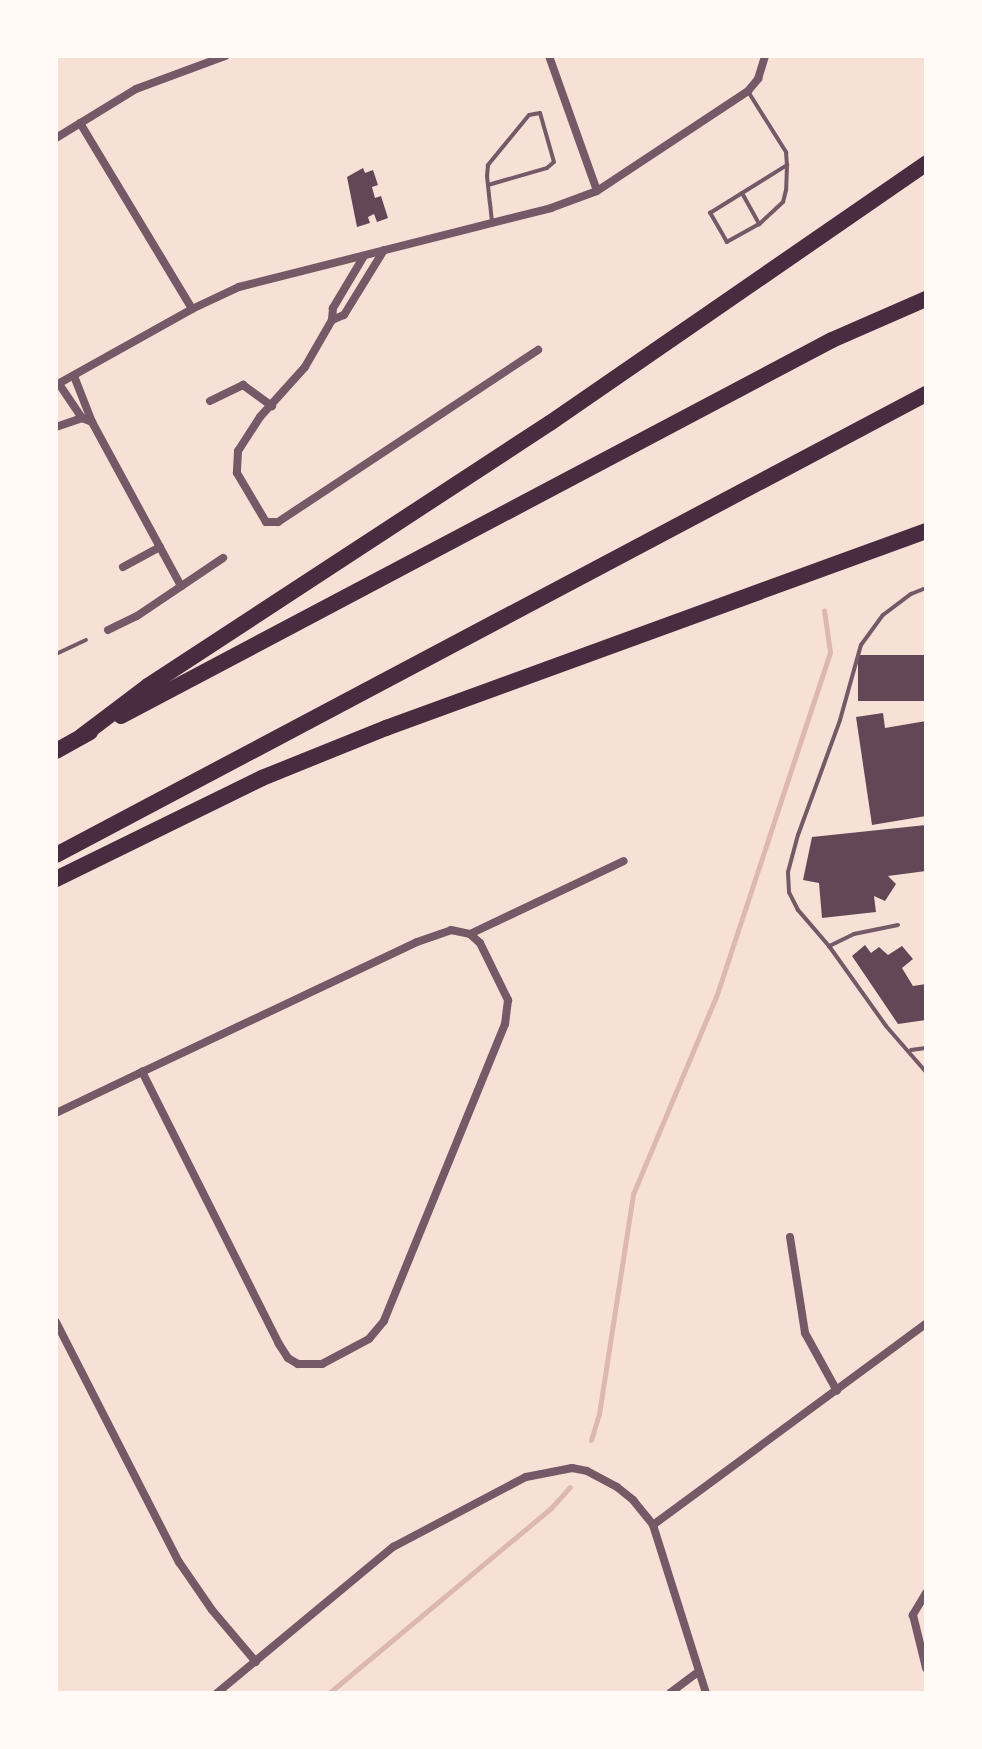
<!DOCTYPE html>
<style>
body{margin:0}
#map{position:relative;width:982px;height:1749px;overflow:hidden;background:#f7e1d7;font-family:Figtree,sans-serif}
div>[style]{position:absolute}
.stream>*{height:5px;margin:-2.5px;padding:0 2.5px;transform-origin:2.5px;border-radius:2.5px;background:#dcb8b0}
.building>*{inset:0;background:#644757;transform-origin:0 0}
.service>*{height:4px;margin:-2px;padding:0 2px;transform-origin:2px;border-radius:2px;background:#755966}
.minor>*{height:8px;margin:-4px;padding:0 4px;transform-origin:4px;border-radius:4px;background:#755966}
.motorway>*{height:16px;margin:-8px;padding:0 8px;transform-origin:8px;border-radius:8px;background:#4a2c40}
span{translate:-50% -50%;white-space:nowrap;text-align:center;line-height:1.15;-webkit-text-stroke:6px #fffaf5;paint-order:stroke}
.frame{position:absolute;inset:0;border:58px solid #fffaf5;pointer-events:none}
</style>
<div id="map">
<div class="stream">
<div style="left:591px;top:1440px;width:27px;rotate:-73deg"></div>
<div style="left:599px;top:1414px;width:223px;rotate:-81.2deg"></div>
<div style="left:633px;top:1194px;width:214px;rotate:-67.2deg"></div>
<div style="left:716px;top:997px;width:363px;rotate:-71.7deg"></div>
<div style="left:830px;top:652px;width:42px;rotate:-98.1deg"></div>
<div style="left:329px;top:1693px;width:289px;rotate:-39.8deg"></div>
<div style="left:551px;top:1508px;width:28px;rotate:-48deg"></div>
</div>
<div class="building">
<div style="clip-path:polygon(363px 168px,365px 173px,373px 170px,378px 185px,372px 187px,375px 198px,381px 196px,388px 218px,377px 222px,374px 214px,368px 217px,370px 223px,357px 227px,347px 177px)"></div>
<div style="left:926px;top:655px;width:46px;height:68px;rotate:90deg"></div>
<div style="clip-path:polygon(883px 713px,885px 728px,926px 721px,926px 816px,872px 825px,856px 717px)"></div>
<div style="clip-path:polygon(926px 825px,926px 871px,888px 876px,896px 884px,885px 901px,874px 896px,876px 912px,822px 918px,819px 883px,803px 880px,812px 837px)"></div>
<div style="clip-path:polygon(865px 945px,871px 953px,879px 947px,888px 955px,902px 946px,913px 959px,902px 968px,913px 986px,926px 984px,926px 1020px,898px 1024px,852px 956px)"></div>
</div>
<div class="service">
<div style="left:749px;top:93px;width:70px;rotate:57.9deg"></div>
<div style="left:786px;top:152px;width:13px;rotate:86deg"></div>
<div style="left:787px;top:165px;width:25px;rotate:92deg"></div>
<div style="left:786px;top:190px;width:12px;rotate:104deg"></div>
<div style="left:783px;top:202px;width:33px;rotate:137deg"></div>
<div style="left:759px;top:224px;width:37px;rotate:151deg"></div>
<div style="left:727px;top:242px;width:34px;rotate:-120deg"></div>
<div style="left:710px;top:213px;width:91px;rotate:-31.9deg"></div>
<div style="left:488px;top:185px;width:61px;rotate:-16.1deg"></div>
<div style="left:547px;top:168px;width:9px;rotate:-41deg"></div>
<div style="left:554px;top:162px;width:51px;rotate:-105.9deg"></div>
<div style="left:540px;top:113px;width:11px;rotate:170deg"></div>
<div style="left:529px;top:115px;width:65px;rotate:129.4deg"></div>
<div style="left:488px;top:165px;width:11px;rotate:95deg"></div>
<div style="left:487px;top:176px;width:27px;rotate:84deg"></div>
<div style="left:490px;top:203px;width:20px;rotate:84deg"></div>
<div style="left:742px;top:193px;width:35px;rotate:61deg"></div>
<div style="left:56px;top:654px;width:33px;rotate:-25deg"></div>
<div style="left:898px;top:925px;width:45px;rotate:168.4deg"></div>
<div style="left:854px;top:934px;width:28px;rotate:154deg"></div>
<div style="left:829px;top:946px;width:98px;rotate:54.5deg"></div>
<div style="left:886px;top:1026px;width:61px;rotate:49deg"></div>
<div style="left:829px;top:946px;width:48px;rotate:-130.7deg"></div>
<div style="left:798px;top:910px;width:20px;rotate:-117deg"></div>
<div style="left:789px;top:892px;width:20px;rotate:-93deg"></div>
<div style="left:788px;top:872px;width:38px;rotate:-75deg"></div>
<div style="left:798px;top:835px;width:122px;rotate:-69.9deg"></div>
<div style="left:840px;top:720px;width:78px;rotate:-74.4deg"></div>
<div style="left:861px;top:645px;width:37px;rotate:-54deg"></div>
<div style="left:883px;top:615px;width:35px;rotate:-37deg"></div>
<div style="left:911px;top:594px;width:16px;rotate:-22deg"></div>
<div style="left:911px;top:1050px;width:15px;rotate:-8deg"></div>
</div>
<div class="minor">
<div style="left:549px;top:56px;width:143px;rotate:70.4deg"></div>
<div style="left:80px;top:123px;width:217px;rotate:58.9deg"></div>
<div style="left:56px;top:138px;width:94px;rotate:-31.5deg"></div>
<div style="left:136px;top:89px;width:95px;rotate:-20.3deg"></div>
<div style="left:364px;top:256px;width:61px;rotate:120.8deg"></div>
<div style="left:333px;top:308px;width:12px;rotate:95deg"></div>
<div style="left:332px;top:320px;width:54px;rotate:119.9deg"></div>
<div style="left:305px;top:367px;width:67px;rotate:132deg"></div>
<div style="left:260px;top:417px;width:40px;rotate:122.9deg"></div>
<div style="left:238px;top:451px;width:22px;rotate:93deg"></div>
<div style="left:237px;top:473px;width:57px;rotate:59.4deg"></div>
<div style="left:266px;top:522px;width:12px"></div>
<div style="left:278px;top:522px;width:312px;rotate:-33.5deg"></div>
<div style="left:332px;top:320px;width:13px;rotate:-23deg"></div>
<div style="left:344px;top:315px;width:76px;rotate:-58.4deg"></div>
<div style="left:74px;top:376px;width:49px;rotate:68.6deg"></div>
<div style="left:92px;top:422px;width:187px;rotate:61.5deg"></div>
<div style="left:59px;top:384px;width:41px;rotate:55.9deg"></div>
<div style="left:82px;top:418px;width:11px;rotate:22deg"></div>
<div style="left:56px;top:385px;width:156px;rotate:-29.2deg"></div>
<div style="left:192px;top:309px;width:52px;rotate:-25.1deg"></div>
<div style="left:239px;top:287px;width:322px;rotate:-14.2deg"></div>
<div style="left:551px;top:208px;width:49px;rotate:-20.3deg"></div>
<div style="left:597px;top:191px;width:181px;rotate:-33.5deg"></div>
<div style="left:748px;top:91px;width:16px;rotate:-50deg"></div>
<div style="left:758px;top:79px;width:24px;rotate:-73deg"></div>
<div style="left:210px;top:401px;width:37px;rotate:-26deg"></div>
<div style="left:243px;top:385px;width:36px;rotate:36deg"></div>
<div style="left:56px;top:427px;width:28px;rotate:-19deg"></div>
<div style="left:123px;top:567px;width:42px;rotate:-28.4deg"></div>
<div style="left:108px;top:630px;width:32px;rotate:-26deg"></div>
<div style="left:137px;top:616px;width:104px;rotate:-34deg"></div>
<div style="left:470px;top:934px;width:170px;rotate:-25.4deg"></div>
<div style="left:56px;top:1113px;width:95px;rotate:-25.5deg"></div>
<div style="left:142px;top:1072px;width:304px;rotate:-25.3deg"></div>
<div style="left:417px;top:942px;width:36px;rotate:-19deg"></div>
<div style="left:451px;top:930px;width:19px;rotate:12deg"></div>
<div style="left:470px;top:934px;width:13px;rotate:42deg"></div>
<div style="left:480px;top:943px;width:64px;rotate:63.8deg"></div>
<div style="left:508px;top:1000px;width:24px;rotate:97deg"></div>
<div style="left:505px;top:1024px;width:321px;rotate:112.2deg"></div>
<div style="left:384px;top:1321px;width:23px;rotate:130deg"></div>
<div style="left:369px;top:1339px;width:53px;rotate:152deg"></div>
<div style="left:322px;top:1364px;width:24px;rotate:180deg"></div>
<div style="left:298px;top:1364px;width:12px;rotate:-149deg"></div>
<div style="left:288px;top:1358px;width:17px;rotate:-123deg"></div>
<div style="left:279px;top:1344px;width:305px;rotate:-116.7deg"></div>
<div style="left:790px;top:1237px;width:97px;rotate:81.1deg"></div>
<div style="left:805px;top:1333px;width:66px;rotate:61.1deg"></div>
<div style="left:56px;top:1322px;width:270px;rotate:62.9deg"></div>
<div style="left:179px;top:1562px;width:58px;rotate:55.5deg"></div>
<div style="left:212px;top:1610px;width:68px;rotate:49.8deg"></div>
<div style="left:653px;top:1525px;width:339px;rotate:-36.4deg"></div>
<div style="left:926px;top:1593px;width:26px;rotate:121deg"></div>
<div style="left:913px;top:1615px;width:55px;rotate:76.2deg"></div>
<div style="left:217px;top:1693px;width:229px;rotate:-39.7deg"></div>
<div style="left:393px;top:1547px;width:150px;rotate:-27.8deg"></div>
<div style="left:526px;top:1477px;width:47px;rotate:-11.1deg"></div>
<div style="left:572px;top:1468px;width:15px;rotate:11deg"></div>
<div style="left:587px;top:1471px;width:34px;rotate:28deg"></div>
<div style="left:617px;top:1487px;width:21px;rotate:39deg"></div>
<div style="left:633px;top:1500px;width:32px;rotate:51deg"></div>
<div style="left:653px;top:1525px;width:176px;rotate:72.5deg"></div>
<div style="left:670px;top:1693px;width:36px;rotate:-37deg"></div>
</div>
<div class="motorway">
<div style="left:121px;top:716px;width:804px;rotate:-27.87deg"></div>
<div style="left:832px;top:340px;width:103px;rotate:-23.6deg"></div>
<div style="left:82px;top:736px;width:83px;rotate:-37.1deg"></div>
<div style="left:148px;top:686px;width:480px;rotate:-33.2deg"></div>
<div style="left:550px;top:423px;width:457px;rotate:-34.6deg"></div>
<div style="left:56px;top:751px;width:39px;rotate:-29deg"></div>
<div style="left:56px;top:855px;width:985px;rotate:-27.92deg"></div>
<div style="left:56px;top:879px;width:229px;rotate:-26.1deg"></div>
<div style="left:262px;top:778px;width:134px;rotate:-22deg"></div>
<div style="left:386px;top:728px;width:575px;rotate:-20.04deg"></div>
</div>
<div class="frame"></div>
</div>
